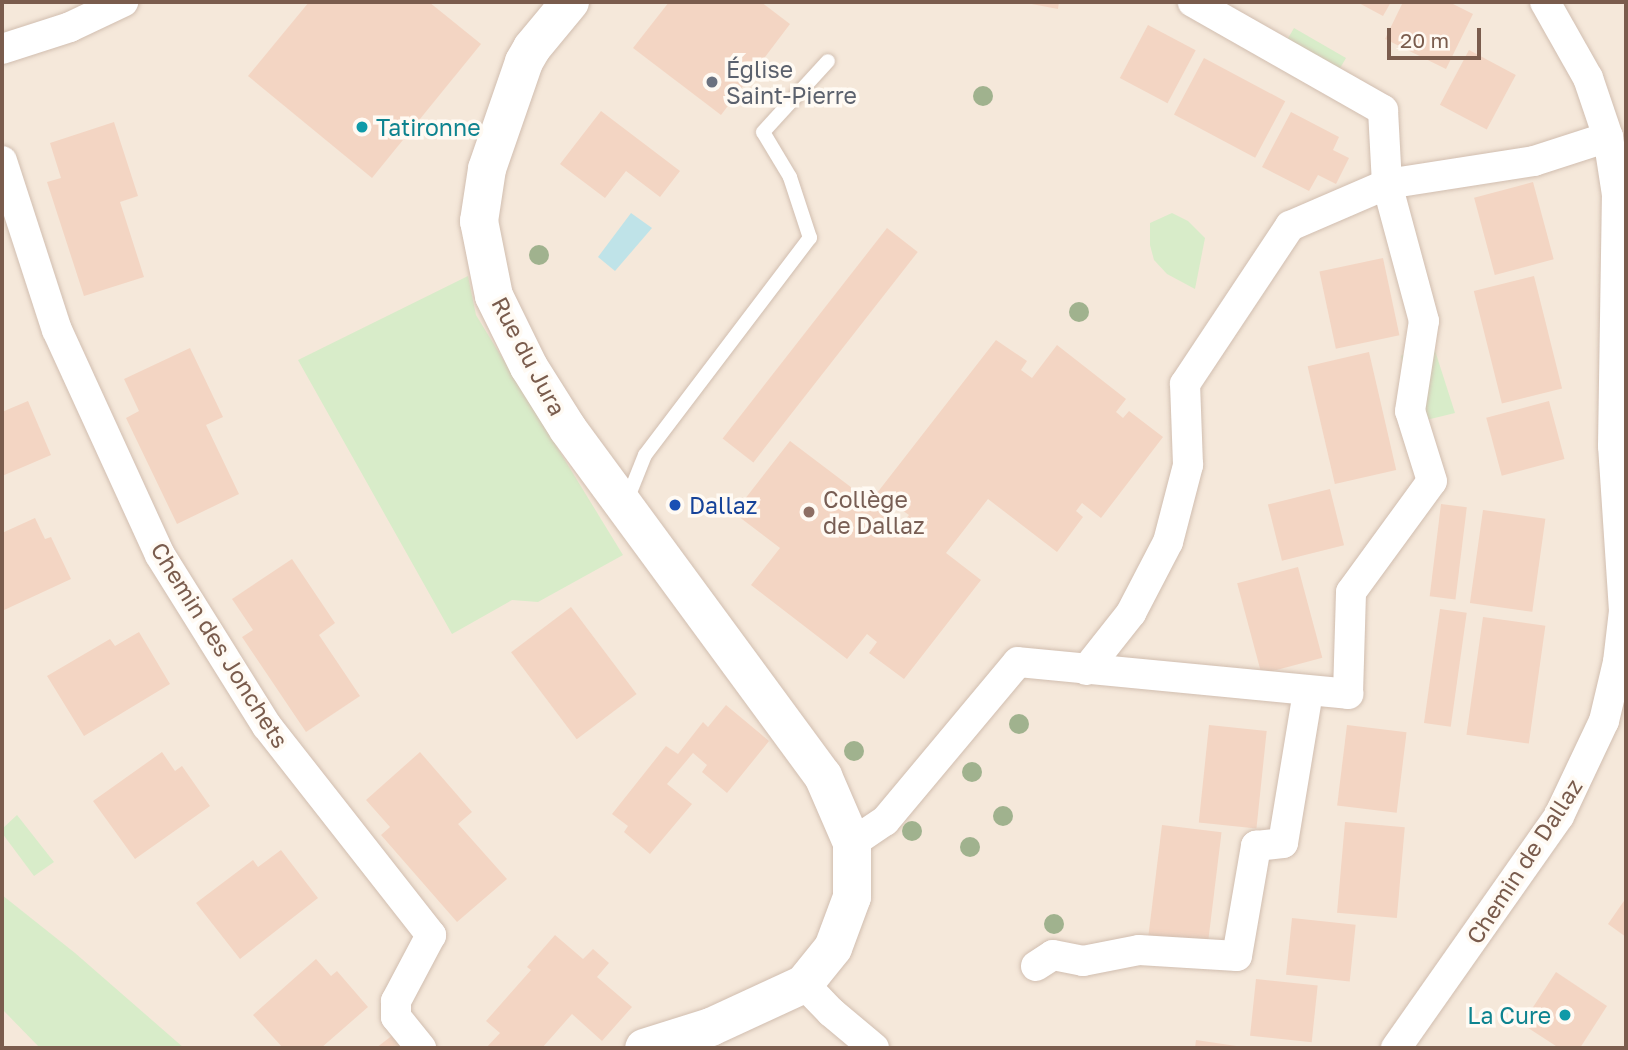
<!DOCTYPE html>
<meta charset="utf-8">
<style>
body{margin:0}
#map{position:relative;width:1628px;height:1050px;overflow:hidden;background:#fdf6ec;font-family:"Golos Text",sans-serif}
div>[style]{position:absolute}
.residential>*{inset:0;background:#f5e8da;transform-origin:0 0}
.green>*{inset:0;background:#d8ecc9;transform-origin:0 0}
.water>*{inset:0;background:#bfe3e8}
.building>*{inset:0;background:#f3d5c3;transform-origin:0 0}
.roads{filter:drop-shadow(0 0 2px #d1beb0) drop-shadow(0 0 2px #d1beb0)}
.lane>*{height:14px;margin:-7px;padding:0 7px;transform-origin:7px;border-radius:7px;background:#fff}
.street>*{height:30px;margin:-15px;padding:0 15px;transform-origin:15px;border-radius:15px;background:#fff}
.secondary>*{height:38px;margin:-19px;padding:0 19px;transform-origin:19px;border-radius:19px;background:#fff}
.trees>*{width:20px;height:20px;margin:-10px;border-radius:50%;background:#a0b28e}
.dots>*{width:19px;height:19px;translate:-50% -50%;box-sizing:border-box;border:4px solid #fffaf3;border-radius:50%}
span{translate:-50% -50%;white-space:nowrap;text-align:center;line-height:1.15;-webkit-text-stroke:7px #fffaf3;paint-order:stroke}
.worship-label{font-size:23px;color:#5b616d}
.left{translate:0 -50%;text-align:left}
.culture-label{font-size:23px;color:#0d838f}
.right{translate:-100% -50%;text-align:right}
.street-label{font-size:23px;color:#7a5c4d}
.education-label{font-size:23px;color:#785e54}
.transit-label{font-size:23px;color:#164399}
.frame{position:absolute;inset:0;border:4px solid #7a5c4d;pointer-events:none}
.scale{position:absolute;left:1387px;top:28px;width:94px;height:32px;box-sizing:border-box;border:4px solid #7a5c4d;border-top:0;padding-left:9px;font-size:21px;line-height:24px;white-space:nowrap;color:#7a5c4d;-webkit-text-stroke:5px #fffaf3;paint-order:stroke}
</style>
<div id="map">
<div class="residential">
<div style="left:2px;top:2px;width:1624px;height:1046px"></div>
</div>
<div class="green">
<div style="left:1294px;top:28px;width:60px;height:28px;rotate:30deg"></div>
<div style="clip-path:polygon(1172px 213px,1188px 221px,1205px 238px,1195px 289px,1167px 274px,1154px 260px,1150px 245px,1150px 223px)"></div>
<div style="clip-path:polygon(468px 276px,476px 315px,623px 555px,538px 602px,512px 600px,452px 634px,298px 360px)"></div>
<div style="clip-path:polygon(1430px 335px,1455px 413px,1414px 423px,1401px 356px)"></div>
<div style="clip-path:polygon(17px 815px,54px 862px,34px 876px,2px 833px,2px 829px)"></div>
<div style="clip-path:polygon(2px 895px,75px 953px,184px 1048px,40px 1048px,2px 1009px)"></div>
</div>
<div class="water">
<div style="clip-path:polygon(631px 213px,652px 228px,615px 271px,598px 257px)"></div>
</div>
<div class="building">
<div style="clip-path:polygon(309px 2px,429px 2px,481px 44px,372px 178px,248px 76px)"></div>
<div style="clip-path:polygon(669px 2px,761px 2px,790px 24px,721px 115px,633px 48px)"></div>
<div style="clip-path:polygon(1021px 2px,1059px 2px,1058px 9px)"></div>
<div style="clip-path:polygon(1357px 2px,1391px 2px,1383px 16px)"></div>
<div style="clip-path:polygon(1403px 2px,1449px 2px,1473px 14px,1446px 69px,1385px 39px)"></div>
<div style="left:1148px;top:25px;width:54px;height:60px;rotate:28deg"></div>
<div style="left:1469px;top:50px;width:53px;height:62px;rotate:28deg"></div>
<div style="left:1204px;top:58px;width:92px;height:64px;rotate:28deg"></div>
<div style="clip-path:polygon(601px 111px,680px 171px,660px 197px,626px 171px,605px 198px,560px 164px)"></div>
<div style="clip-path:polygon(1291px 112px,1339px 137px,1333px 150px,1349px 158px,1336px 184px,1318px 175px,1309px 191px,1262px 167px)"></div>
<div style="clip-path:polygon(114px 122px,138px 196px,120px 202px,144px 277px,84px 296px,47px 182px,61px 178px,50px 143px)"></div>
<div style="left:1533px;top:182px;width:80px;height:61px;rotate:75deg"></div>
<div style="left:887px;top:228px;width:39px;height:267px;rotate:38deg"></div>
<div style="left:1383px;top:258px;width:79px;height:65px;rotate:78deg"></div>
<div style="left:1534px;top:276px;width:116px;height:62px;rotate:76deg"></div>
<div style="clip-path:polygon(996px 340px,1027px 361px,1021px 370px,1032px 378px,1057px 345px,1126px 399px,1116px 412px,1123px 418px,1129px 411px,1163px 437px,1101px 518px,1082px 503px,1076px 511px,1083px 517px,1057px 552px,988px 499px,946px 553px,981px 580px,904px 679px,869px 653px,877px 642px,867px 634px,847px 659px,751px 585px,780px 548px,734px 513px,790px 441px,901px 525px,909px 515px,877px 493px)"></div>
<div style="clip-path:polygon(190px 348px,223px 417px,206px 425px,239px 494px,177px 524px,126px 418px,139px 411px,124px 379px)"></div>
<div style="left:1369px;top:352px;width:121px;height:63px;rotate:77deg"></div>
<div style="clip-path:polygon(28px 401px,51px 455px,2px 476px,2px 412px)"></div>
<div style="left:1549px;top:401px;width:60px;height:65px;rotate:75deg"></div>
<div style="left:1330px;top:489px;width:58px;height:64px;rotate:76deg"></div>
<div style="left:1441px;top:504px;width:26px;height:93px;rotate:7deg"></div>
<div style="left:1483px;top:510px;width:63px;height:94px;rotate:8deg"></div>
<div style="clip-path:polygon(35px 518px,45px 539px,51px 537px,71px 579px,2px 611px,2px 533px)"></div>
<div style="clip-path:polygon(292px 559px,335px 623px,319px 635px,360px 696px,306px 732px,242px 637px,253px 630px,232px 599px)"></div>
<div style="left:1298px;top:567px;width:94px;height:63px;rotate:75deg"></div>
<div style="left:571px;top:607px;width:109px;height:75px;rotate:53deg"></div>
<div style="left:1440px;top:609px;width:27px;height:115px;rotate:8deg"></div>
<div style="left:1483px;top:617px;width:63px;height:119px;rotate:8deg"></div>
<div style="clip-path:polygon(139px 632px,170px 684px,84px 736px,47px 676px,110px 639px,115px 646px)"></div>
<div style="clip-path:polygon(726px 705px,769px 741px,727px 793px,702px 772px,707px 765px,693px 753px,667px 784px,692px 804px,650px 854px,624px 832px,628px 826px,612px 814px,666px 746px,678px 754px,703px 722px,708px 727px)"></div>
<div style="left:1209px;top:725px;width:58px;height:98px;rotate:6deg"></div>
<div style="left:1347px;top:725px;width:60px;height:81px;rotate:7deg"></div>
<div style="clip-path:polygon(162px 752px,175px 771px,182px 766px,210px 806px,135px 859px,93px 801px)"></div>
<div style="clip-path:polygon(420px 752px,472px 812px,458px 824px,507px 879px,457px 922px,381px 835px,390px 827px,366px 800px)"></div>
<div style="left:1345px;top:822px;width:60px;height:91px;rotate:5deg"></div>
<div style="left:1162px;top:825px;width:60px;height:119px;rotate:7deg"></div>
<div style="clip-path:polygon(281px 850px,318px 898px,240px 959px,196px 903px,253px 860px,258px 867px)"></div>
<div style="clip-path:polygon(1626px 898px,1626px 937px,1608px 924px)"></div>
<div style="left:1292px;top:918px;width:64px;height:57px;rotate:6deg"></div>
<div style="clip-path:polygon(555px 935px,583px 959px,593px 949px,609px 963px,597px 977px,632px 1007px,602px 1041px,572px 1014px,542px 1048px,486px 1048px,500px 1033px,486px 1021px,531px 970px,527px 967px)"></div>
<div style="clip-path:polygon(316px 959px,331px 976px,337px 971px,368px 1007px,321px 1048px,283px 1048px,253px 1015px)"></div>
<div style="clip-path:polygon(1556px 972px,1607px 1006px,1580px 1048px,1559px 1048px,1522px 1024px)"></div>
<div style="left:1256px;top:979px;width:62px;height:57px;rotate:6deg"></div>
<div style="clip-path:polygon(398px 1031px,412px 1048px,376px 1048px)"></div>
<div style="clip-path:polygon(1196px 1040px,1243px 1047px,1243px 1048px,1195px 1048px)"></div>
</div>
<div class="roads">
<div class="lane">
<div style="left:627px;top:500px;width:48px;rotate:-68.2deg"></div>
<div style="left:645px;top:455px;width:273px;rotate:-52.8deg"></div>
<div style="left:810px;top:238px;width:64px;rotate:-108.2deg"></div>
<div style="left:790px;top:177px;width:52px;rotate:-121deg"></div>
<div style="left:763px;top:132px;width:96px;rotate:-47.5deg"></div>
</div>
<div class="street">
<div style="left:2px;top:49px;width:71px;rotate:-17.9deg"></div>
<div style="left:70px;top:27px;width:59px;rotate:-25.3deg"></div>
<div style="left:2px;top:161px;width:178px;rotate:72deg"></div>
<div style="left:57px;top:330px;width:247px;rotate:65.4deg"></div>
<div style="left:160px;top:555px;width:202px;rotate:58deg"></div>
<div style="left:267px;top:726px;width:266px;rotate:51.9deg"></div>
<div style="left:431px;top:935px;width:75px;rotate:117.9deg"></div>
<div style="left:396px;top:1001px;width:16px;rotate:90deg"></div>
<div style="left:396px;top:1017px;width:40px;rotate:51deg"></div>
<div style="left:1086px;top:670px;width:73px;rotate:-51.7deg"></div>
<div style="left:1131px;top:613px;width:80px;rotate:-62.5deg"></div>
<div style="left:1168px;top:542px;width:80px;rotate:-75.4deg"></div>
<div style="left:1188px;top:465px;width:81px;rotate:-92.1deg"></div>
<div style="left:1185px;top:384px;width:190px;rotate:-56.4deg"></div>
<div style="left:1290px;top:226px;width:106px;rotate:-23.4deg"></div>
<div style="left:1387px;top:184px;width:149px;rotate:-8.9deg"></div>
<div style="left:1534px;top:161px;width:78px;rotate:-18deg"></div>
<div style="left:852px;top:843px;width:40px;rotate:-34deg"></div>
<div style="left:885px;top:821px;width:207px;rotate:-50.1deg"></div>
<div style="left:1018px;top:662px;width:332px;rotate:5.5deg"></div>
<div style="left:1348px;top:694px;width:102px;rotate:-88.3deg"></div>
<div style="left:1351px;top:592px;width:137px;rotate:-53.9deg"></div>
<div style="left:1432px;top:481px;width:73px;rotate:-107.4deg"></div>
<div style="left:1410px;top:411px;width:91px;rotate:-81.2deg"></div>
<div style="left:1424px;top:321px;width:142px;rotate:-105.1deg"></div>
<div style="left:1387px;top:184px;width:74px;rotate:-93.1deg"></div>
<div style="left:1383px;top:110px;width:219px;rotate:-150.4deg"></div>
<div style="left:1036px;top:966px;width:20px;rotate:-33deg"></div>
<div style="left:1053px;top:955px;width:31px;rotate:11deg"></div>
<div style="left:1083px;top:961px;width:57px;rotate:-11.1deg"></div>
<div style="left:1139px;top:950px;width:98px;rotate:3.5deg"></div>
<div style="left:1237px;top:956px;width:112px;rotate:-80.2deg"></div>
<div style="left:1256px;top:846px;width:27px;rotate:-6deg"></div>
<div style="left:1283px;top:843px;width:153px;rotate:-80.6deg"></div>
<div style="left:804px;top:984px;width:39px;rotate:46deg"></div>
<div style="left:831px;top:1012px;width:56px;rotate:39.9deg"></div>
<div style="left:1396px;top:1048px;width:284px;rotate:-54.9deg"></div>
<div style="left:1559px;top:816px;width:105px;rotate:-64.7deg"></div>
<div style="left:1604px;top:721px;width:61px;rotate:-76.7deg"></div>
<div style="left:1618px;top:662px;width:51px;rotate:-83.3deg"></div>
<div style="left:1624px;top:611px;width:165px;rotate:-93.8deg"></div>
<div style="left:1613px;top:446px;width:251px;rotate:-89.1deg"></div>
<div style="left:1617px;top:195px;width:59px;rotate:-98.8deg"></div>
<div style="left:1608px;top:137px;width:62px;rotate:-108.7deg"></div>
<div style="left:1588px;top:78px;width:87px;rotate:-119.5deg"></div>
</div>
<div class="secondary">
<div style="left:570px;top:2px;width:60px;rotate:129.6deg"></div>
<div style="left:532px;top:48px;width:16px;rotate:120deg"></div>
<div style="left:524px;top:62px;width:113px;rotate:109.1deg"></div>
<div style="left:487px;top:169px;width:53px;rotate:98.7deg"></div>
<div style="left:479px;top:221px;width:76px;rotate:78.7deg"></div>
<div style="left:494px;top:296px;width:79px;rotate:63.8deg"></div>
<div style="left:529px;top:367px;width:73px;rotate:57.8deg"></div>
<div style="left:568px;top:429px;width:431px;rotate:53.7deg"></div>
<div style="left:823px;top:776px;width:73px;rotate:66.6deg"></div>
<div style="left:852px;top:843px;width:54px;rotate:90deg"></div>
<div style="left:852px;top:897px;width:54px;rotate:110.4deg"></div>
<div style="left:833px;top:948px;width:46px;rotate:128.9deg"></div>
<div style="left:804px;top:984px;width:102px;rotate:155.2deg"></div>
<div style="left:711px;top:1027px;width:70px;rotate:162.6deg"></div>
</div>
</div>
<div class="trees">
<div style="left:983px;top:96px"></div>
<div style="left:539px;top:255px"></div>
<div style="left:1079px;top:312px"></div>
<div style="left:1019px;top:724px"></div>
<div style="left:854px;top:751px"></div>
<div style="left:972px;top:772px"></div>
<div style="left:1003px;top:816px"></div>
<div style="left:912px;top:831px"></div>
<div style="left:970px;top:847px"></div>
<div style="left:1054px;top:924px"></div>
</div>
<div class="dots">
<div style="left:712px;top:82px;background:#6b7280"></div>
<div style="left:362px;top:127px;background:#0f9aa8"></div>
<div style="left:675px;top:505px;background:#1a4fb4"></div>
<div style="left:809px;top:512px;background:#8d6e63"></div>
<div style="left:1565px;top:1015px;background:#0f9aa8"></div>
</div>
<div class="worship-label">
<span class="left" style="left:726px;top:82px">Église<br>Saint-Pierre</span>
</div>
<div class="culture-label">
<span class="left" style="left:376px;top:127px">Tatironne</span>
<span class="right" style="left:1551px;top:1015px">La Cure</span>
</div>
<div class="street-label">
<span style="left:529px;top:356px;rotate:62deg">Rue du Jura</span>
<span style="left:220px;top:645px;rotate:58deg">Chemin des Jonchets</span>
<span style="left:1524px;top:861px;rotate:-57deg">Chemin de Dallaz</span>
</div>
<div class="education-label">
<span class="left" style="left:823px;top:512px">Collège<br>de Dallaz</span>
</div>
<div class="transit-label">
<span class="left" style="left:689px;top:505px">Dallaz</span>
</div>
<div class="frame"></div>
<div class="scale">20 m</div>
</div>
